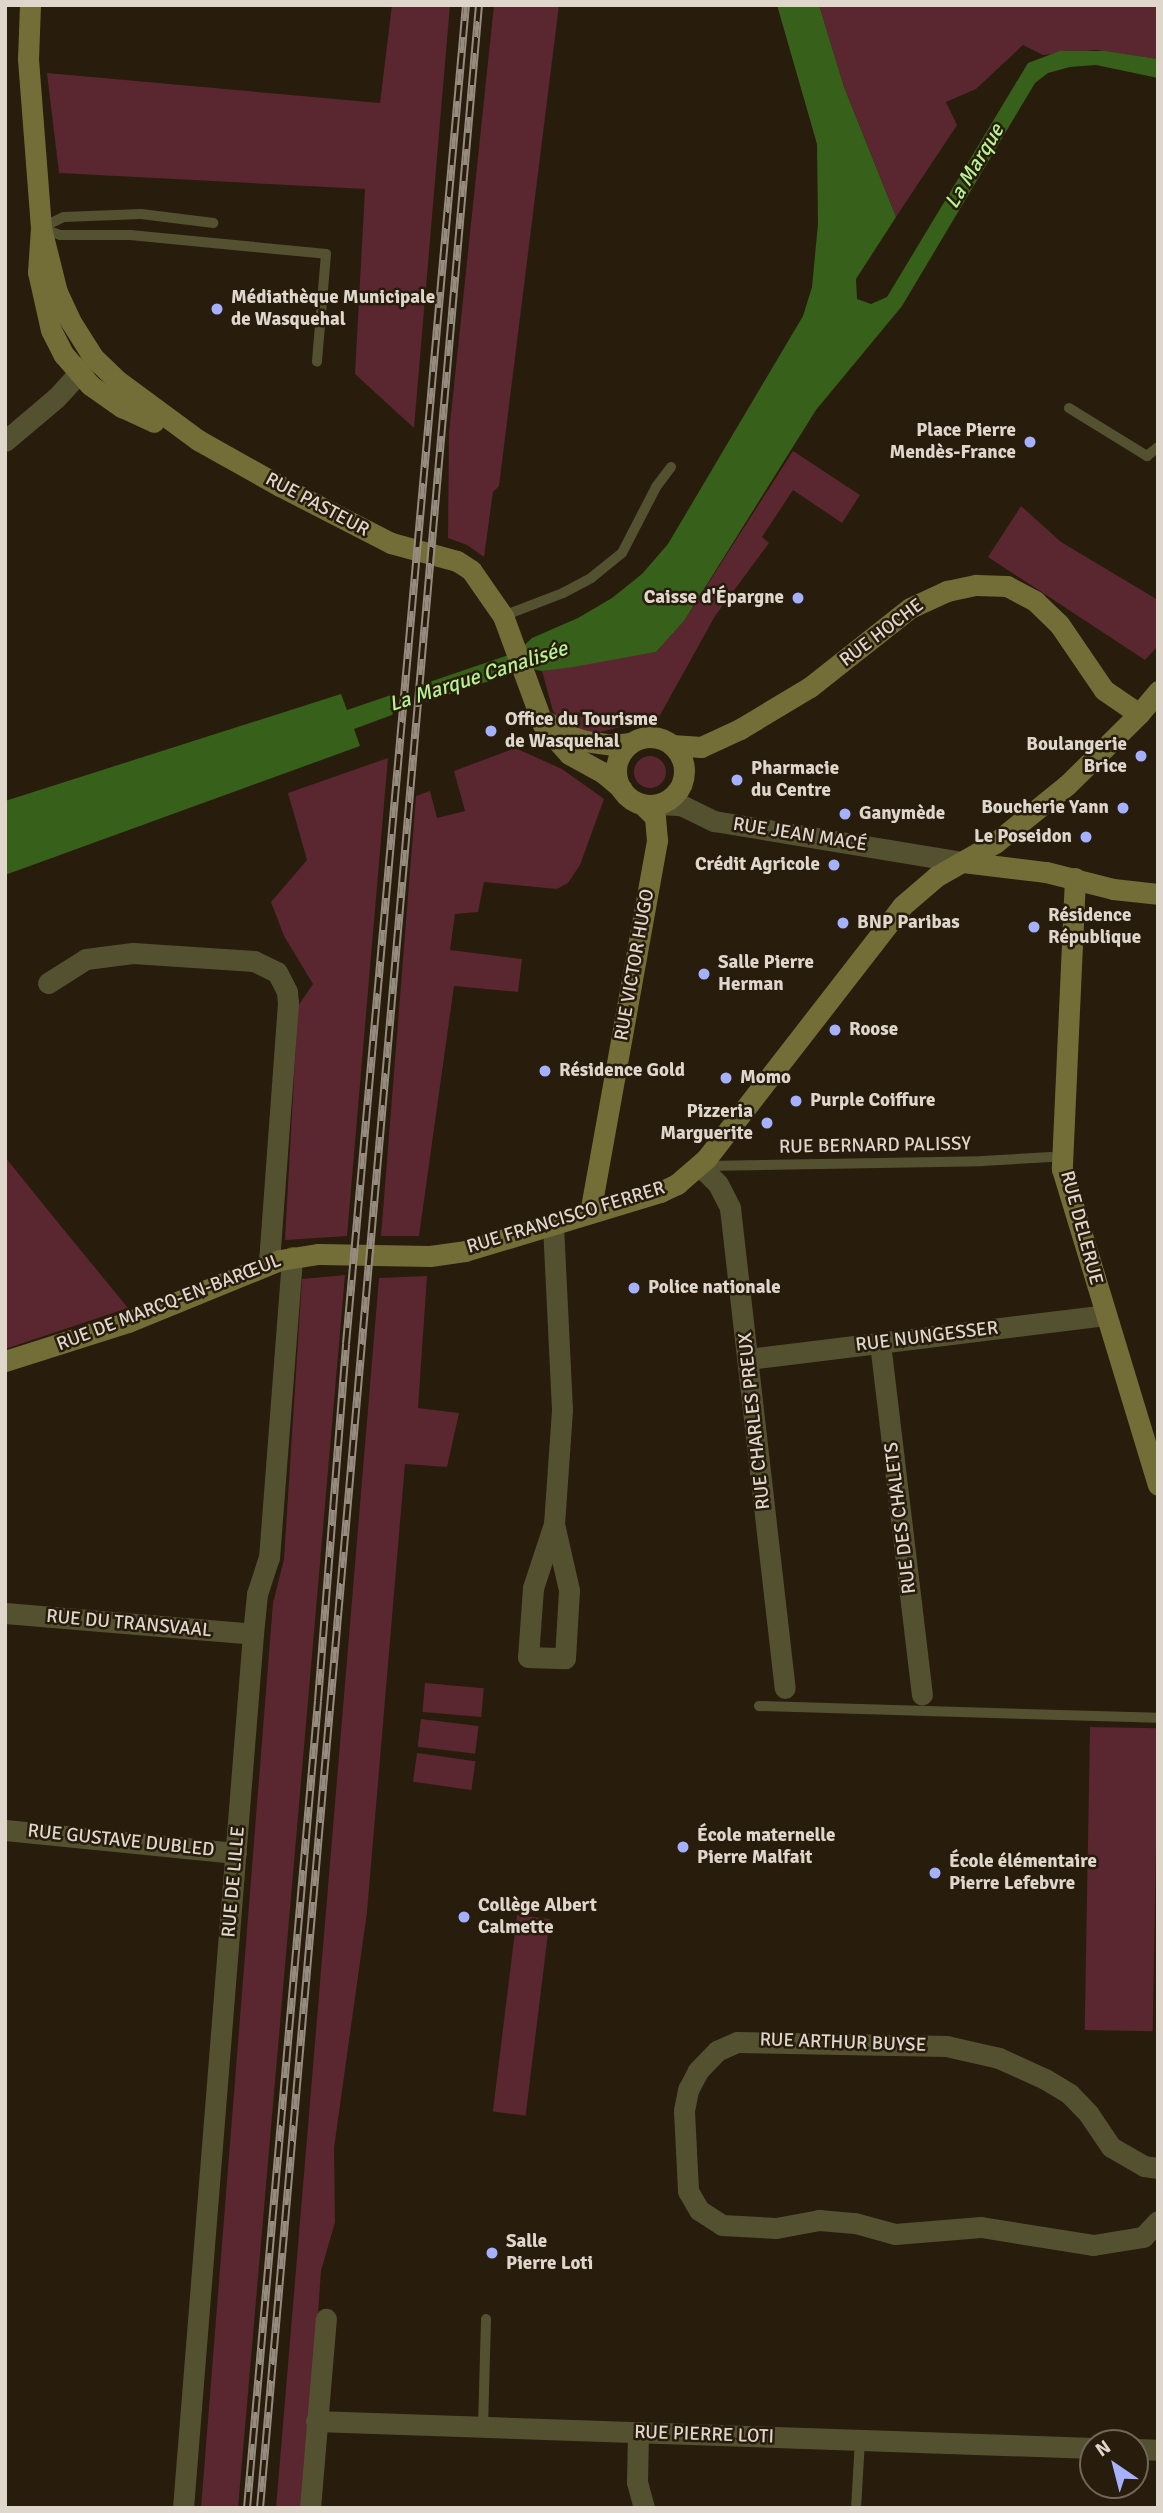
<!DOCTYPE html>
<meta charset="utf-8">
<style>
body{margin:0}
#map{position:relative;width:1163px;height:2513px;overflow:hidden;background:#281c0c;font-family:Signika,sans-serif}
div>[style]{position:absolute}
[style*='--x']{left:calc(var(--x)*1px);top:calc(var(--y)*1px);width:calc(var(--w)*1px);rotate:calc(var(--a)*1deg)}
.green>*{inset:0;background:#5a2630;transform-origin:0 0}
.round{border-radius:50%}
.water>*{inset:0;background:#37601a}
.pier>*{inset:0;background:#281c0c}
.lane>*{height:10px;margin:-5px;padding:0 5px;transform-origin:5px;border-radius:5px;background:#545131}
.street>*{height:21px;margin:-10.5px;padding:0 10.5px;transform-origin:10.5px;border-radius:10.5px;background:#545131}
.secondary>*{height:21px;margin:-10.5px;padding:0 10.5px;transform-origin:10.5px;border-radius:10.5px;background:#736e38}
.secondary>.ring{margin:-10.5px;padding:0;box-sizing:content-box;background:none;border:21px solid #736e38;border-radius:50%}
.rail>*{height:8px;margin-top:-4px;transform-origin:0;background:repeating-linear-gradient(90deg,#281c0c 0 16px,#958b7f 0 32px);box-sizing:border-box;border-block:2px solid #958b7f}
.dots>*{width:19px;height:19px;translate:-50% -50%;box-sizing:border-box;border:4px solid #281c0c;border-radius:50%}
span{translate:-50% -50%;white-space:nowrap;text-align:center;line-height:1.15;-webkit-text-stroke:5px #281c0c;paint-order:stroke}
.poi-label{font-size:19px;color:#dfd6cc;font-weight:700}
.left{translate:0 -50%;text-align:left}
.right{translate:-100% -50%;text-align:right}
.street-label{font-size:19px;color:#dfd6cc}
.water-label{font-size:21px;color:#b6f393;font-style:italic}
.frame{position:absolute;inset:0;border:7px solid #dfd6cc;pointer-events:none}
.north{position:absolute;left:1079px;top:2429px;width:70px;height:70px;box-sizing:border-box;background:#281c0c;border:2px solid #716659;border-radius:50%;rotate:325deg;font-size:19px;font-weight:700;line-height:28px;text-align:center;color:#dfd6cc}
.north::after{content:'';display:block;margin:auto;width:24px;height:32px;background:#a5b1fc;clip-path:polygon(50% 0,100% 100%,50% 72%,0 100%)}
</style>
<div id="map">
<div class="green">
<i style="clip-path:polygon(392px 5px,450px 5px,414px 428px,355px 374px,365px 189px,59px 173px,47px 73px,380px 103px)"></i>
<i style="clip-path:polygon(494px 5px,559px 5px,499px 486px,493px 492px,484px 557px,467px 545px,448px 538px,449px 433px)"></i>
<i style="clip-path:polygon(819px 5px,1158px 5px,1158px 59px,1096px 50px,1043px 55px,1023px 45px,976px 89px,946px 102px,957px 125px,896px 217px,844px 87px)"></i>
<i style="clip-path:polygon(793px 451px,860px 495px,842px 523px,793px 490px,762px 537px,769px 543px,715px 616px,659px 717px,593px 734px,563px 724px,553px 711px,542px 671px,656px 652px,684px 621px)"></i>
<i style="clip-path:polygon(1021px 506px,1061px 542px,1158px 600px,1158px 646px,1145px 660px,988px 557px)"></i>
<i style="clip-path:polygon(515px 748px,562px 769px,604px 799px,580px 865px,568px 883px,557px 889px,484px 882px,478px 912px,455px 914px,450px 950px,522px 959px,518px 992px,454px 986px,419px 1236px,381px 1236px,416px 796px,430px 791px,437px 818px,465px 811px,454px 771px)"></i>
<i class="round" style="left:634px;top:756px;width:32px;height:32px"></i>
<i style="clip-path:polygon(388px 758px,347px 1236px,285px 1240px,298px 1006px,313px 984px,284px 936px,271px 902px,307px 860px,288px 793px)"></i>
<i style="clip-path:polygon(5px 1157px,64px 1230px,128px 1308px,5px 1349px)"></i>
<i style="clip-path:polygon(345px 1275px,238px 2508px,201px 2508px,273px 1603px,284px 1559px,302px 1279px)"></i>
<i style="clip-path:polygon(427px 1276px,418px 1408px,459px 1413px,447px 1467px,405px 1464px,367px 1912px,334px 2148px,335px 2222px,321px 2271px,304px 2508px,276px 2508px,379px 1278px)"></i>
<i style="left:425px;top:1683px;width:59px;height:29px;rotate:5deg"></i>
<i style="left:421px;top:1719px;width:58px;height:28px;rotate:7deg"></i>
<i style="left:1090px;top:1727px;width:68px;height:303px;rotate:1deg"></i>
<i style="left:417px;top:1753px;width:59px;height:29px;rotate:8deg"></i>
<i style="left:517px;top:1915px;width:33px;height:198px;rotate:7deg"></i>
</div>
<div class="water">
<i style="clip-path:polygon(777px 5px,819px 5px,844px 87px,896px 217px,856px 279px,857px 299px,871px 304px,887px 297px,1028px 63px,1060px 51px,1105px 51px,1158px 59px,1158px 78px,1096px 65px,1070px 67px,1048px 73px,1035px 83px,902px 306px,816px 410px,684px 621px,656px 652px,573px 667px,542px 671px,528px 668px,427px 702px,354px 729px,360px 746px,5px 875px,5px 801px,341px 694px,347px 710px,517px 652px,532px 638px,578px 618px,612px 598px,642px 574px,668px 544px,803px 316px,812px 287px,818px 224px,817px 144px)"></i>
</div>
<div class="pier">
<i style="clip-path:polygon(428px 679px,426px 706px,392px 720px,395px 690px)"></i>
</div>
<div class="lane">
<i style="--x:41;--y:228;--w:20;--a:20"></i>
<i style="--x:60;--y:235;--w:70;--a:0"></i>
<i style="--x:130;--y:235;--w:197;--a:5.5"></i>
<i style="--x:326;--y:254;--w:108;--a:94.8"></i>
<i style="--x:41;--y:228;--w:25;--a:-26"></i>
<i style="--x:64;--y:217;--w:77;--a:-2.2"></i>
<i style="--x:141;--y:214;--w:73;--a:7.1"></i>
<i style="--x:1069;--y:408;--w:92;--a:31.6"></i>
<i style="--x:1147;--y:456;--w:14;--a:-39"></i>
<i style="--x:503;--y:616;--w:64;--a:-21"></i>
<i style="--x:563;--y:593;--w:32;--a:-28"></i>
<i style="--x:591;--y:578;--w:40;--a:-39"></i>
<i style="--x:622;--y:553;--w:74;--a:-62.7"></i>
<i style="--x:656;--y:487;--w:25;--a:-53"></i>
<i style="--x:703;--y:1166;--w:279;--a:-1"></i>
<i style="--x:982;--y:1161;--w:69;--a:-3.3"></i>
<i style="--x:759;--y:1706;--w:399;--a:1.7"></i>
<i style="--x:483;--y:2427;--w:108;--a:-88.4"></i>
<i style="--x:856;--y:2508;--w:67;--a:-86.6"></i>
</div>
<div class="street">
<i style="--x:5;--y:441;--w:68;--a:-40.2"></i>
<i style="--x:57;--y:397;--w:49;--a:-47.5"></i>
<i style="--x:659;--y:804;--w:22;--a:3"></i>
<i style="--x:681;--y:805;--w:37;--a:26"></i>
<i style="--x:714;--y:821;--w:252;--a:9.4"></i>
<i style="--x:48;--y:983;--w:45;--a:-32.3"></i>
<i style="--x:86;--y:959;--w:47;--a:-7.3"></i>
<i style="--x:133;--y:953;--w:121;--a:3.8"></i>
<i style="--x:254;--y:961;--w:25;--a:26"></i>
<i style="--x:277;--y:972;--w:22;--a:63"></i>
<i style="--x:287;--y:992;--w:11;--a:85"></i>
<i style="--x:288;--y:1003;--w:261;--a:94.2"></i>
<i style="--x:700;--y:1166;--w:25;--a:45"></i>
<i style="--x:718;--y:1184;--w:27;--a:63"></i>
<i style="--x:730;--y:1208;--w:483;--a:83.5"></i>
<i style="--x:553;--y:1225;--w:185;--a:87.2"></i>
<i style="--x:562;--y:1410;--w:114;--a:94"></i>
<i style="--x:554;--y:1524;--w:67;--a:108.2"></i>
<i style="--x:533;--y:1588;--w:69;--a:94.1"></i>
<i style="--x:528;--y:1657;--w:37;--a:2"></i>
<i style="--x:565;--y:1658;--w:68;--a:-86.6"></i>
<i style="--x:569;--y:1590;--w:68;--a:-102.8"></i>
<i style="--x:880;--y:1343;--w:354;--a:83.2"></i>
<i style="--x:748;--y:1359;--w:360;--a:-7"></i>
<i style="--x:5;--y:1613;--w:249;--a:4.8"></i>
<i style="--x:5;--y:1830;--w:232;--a:5.7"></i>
<i style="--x:1158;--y:2168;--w:14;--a:-172"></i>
<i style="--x:1144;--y:2166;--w:38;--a:-150"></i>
<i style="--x:1111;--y:2147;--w:40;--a:-124"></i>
<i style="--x:1089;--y:2114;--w:28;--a:-134"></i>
<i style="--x:1070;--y:2094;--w:29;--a:-149"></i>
<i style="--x:1045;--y:2079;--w:51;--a:-155.5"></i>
<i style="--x:999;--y:2058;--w:54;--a:-167.2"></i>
<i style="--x:946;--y:2046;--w:209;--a:-178.9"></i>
<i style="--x:737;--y:2042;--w:22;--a:156"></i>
<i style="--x:717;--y:2051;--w:28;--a:134"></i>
<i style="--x:698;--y:2071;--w:21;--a:118"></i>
<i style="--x:688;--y:2090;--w:21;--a:101"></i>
<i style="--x:684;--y:2111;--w:80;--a:87.1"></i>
<i style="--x:688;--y:2191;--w:22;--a:60"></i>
<i style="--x:699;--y:2210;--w:27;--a:33"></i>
<i style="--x:722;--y:2225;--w:54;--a:3.2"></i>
<i style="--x:776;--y:2228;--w:44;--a:-10.5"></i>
<i style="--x:819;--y:2220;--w:36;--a:5"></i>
<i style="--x:855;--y:2223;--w:41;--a:15.4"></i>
<i style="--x:895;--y:2234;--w:86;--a:-4.7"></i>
<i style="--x:981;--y:2227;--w:113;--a:9.1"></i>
<i style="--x:1093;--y:2245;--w:51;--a:-9.1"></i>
<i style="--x:1143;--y:2237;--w:22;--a:-47"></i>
<i style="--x:316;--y:2421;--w:777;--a:1.99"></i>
<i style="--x:638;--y:2432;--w:50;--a:91.1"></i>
<i style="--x:637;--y:2482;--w:27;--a:75"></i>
<i style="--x:1135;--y:2449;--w:23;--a:2"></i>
<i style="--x:183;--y:2508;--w:877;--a:-85.42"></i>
<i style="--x:253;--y:1634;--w:40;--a:-84.3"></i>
<i style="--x:257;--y:1594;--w:38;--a:-72"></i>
<i style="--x:269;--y:1558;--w:302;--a:-85.6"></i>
<i style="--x:310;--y:2508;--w:190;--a:-85.2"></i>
</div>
<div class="secondary">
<i style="--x:30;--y:5;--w:54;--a:92.1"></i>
<i style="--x:28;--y:59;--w:169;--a:85.6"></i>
<i style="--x:41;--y:228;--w:44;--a:93.9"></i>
<i style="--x:38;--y:272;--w:59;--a:77.4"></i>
<i style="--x:51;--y:330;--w:28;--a:63"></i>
<i style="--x:64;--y:355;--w:40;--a:49"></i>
<i style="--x:90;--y:385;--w:39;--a:35"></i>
<i style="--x:122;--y:407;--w:35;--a:25"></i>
<i style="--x:41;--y:228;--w:66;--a:76"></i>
<i style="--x:57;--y:292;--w:33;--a:65"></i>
<i style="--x:71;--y:322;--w:41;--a:57.8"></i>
<i style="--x:93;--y:357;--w:35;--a:44"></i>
<i style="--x:118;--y:381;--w:99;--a:36.4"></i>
<i style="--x:198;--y:440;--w:94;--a:29.3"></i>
<i style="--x:280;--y:486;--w:125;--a:27.2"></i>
<i style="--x:391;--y:543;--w:68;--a:15.3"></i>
<i style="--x:457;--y:561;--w:17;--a:33"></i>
<i style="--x:471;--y:570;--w:56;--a:55.2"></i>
<i style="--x:503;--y:616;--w:116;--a:69.8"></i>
<i style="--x:543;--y:725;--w:39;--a:48"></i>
<i style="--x:569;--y:754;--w:38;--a:29"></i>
<i style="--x:602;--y:772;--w:25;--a:40"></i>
<i style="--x:547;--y:722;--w:27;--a:31"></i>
<i style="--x:570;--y:736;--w:16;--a:18"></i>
<i style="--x:585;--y:741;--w:27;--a:8"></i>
<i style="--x:612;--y:745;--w:19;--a:-6"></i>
<i class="ring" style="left:616px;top:737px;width:47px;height:47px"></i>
<i style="--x:672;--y:745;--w:29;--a:4"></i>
<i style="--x:701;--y:747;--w:43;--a:-24.8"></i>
<i style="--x:740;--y:729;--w:82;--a:-31"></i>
<i style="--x:810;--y:687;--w:127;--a:-38.3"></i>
<i style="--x:910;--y:608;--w:41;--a:-24.7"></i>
<i style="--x:947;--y:591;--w:30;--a:-12"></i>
<i style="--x:976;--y:585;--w:31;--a:2"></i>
<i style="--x:1007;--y:586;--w:32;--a:28"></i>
<i style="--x:1035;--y:601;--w:33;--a:44"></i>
<i style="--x:1059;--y:624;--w:80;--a:55.7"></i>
<i style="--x:1104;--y:690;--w:42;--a:34.4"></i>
<i style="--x:963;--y:862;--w:84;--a:6.9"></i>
<i style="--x:1046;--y:872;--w:69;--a:14.2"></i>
<i style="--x:1113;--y:889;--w:45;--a:6.3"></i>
<i style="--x:1075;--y:878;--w:291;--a:92.6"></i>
<i style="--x:1062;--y:1169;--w:330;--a:73.1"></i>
<i style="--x:590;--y:1213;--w:379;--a:-79.8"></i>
<i style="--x:657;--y:840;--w:23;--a:-95"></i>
<i style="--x:655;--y:817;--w:18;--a:-135"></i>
<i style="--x:5;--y:1361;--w:129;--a:-17.6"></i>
<i style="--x:128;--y:1322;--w:164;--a:-22.2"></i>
<i style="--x:280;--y:1260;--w:39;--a:-9"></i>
<i style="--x:319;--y:1254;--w:111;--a:1"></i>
<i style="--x:430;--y:1256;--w:35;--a:-8"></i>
<i style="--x:465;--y:1251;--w:204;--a:-16.8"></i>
<i style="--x:660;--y:1192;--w:19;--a:-25"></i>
<i style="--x:677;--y:1184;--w:38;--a:-41"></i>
<i style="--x:706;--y:1159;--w:320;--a:-52.2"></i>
<i style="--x:902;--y:906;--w:46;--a:-40.6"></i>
<i style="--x:937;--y:876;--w:67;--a:-29.6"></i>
<i style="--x:995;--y:843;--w:92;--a:-38.9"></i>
<i style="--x:1067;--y:785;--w:101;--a:-44.6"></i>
<i style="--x:1139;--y:714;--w:30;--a:-50"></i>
</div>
<div class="rail">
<i style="--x:247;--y:2508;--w:810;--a:-84.97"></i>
<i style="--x:318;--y:1701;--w:358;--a:-85.5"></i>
<i style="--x:346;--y:1344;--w:1344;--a:-84.88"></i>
<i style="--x:260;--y:2508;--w:2513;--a:-85"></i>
</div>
<div class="dots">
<i style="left:217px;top:309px;background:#a5b1fc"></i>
<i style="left:1030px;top:442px;background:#a5b1fc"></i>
<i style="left:798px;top:598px;background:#a5b1fc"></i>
<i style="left:491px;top:731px;background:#a5b1fc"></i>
<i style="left:1141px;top:756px;background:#a5b1fc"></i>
<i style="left:737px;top:780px;background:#a5b1fc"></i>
<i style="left:1123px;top:808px;background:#a5b1fc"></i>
<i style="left:845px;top:814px;background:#a5b1fc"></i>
<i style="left:1086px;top:837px;background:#a5b1fc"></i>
<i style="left:834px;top:865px;background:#a5b1fc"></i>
<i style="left:843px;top:923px;background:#a5b1fc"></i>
<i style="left:1034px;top:927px;background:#a5b1fc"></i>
<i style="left:704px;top:974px;background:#a5b1fc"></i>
<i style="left:835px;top:1030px;background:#a5b1fc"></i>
<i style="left:545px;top:1071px;background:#a5b1fc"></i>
<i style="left:726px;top:1078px;background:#a5b1fc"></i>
<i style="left:796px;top:1101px;background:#a5b1fc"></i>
<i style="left:767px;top:1123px;background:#a5b1fc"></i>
<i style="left:634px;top:1288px;background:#a5b1fc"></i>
<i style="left:683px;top:1847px;background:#a5b1fc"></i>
<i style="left:935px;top:1873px;background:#a5b1fc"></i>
<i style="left:464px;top:1917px;background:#a5b1fc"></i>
<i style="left:492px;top:2253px;background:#a5b1fc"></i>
</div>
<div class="poi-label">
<span class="left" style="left:231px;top:309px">Médiathèque Municipale<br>de Wasquehal</span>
<span class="right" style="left:1016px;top:442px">Place Pierre<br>Mendès-France</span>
<span class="right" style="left:784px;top:598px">Caisse d'Épargne</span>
<span class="left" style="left:505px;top:731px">Office du Tourisme<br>de Wasquehal</span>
<span class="right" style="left:1127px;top:756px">Boulangerie<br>Brice</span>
<span class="left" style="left:751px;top:780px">Pharmacie<br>du Centre</span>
<span class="right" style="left:1109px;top:808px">Boucherie Yann</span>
<span class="left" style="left:859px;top:814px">Ganymède</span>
<span class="right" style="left:1072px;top:837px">Le Poseidon</span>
<span class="right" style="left:820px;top:865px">Crédit Agricole</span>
<span class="left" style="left:1048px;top:927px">Résidence<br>République</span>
<span class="left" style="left:857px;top:923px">BNP Paribas</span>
<span class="left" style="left:718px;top:974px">Salle Pierre<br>Herman</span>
<span class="left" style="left:849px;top:1030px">Roose</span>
<span class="left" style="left:559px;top:1071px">Résidence Gold</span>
<span class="left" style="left:740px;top:1078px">Momo</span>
<span class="left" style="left:810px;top:1101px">Purple Coiffure</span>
<span class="right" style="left:753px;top:1123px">Pizzeria<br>Marguerite</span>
<span class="left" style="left:648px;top:1288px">Police nationale</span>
<span class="left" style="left:697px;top:1847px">École maternelle<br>Pierre Malfait</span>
<span class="left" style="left:949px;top:1873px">École élémentaire<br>Pierre Lefebvre</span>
<span class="left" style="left:478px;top:1917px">Collège Albert<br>Calmette</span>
<span class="left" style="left:506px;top:2253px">Salle<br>Pierre Loti</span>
</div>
<div class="street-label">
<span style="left:317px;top:505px;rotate:28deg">RUE PASTEUR</span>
<span style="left:882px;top:633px;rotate:-37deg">RUE HOCHE</span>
<span style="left:800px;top:835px;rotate:9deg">RUE JEAN MACÉ</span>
<span style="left:635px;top:965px;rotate:-80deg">RUE VICTOR HUGO</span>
<span style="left:875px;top:1146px;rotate:-1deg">RUE BERNARD PALISSY</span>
<span style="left:566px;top:1218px;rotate:-17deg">RUE FRANCISCO FERRER</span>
<span style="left:1081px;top:1228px;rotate:75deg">RUE DELERUE</span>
<span style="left:169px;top:1303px;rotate:-21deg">RUE DE MARCQ-EN-BARŒUL</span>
<span style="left:927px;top:1337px;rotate:-7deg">RUE NUNGESSER</span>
<span style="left:755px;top:1421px;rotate:-96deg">RUE CHARLES PREUX</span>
<span style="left:901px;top:1518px;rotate:-97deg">RUE DES CHALETS</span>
<span style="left:129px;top:1624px;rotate:5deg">RUE DU TRANSVAAL</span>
<span style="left:121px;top:1841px;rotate:6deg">RUE GUSTAVE DUBLED</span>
<span style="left:234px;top:1882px;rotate:-85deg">RUE DE LILLE</span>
<span style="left:843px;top:2043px;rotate:2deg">RUE ARTHUR BUYSE</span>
<span style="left:704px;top:2435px;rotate:2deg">RUE PIERRE LOTI</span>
</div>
<div class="water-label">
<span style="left:974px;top:166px;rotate:-59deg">La Marque</span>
<span style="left:478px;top:676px;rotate:-18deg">La Marque Canalisée</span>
</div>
<div class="frame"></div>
<div class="north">N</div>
</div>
